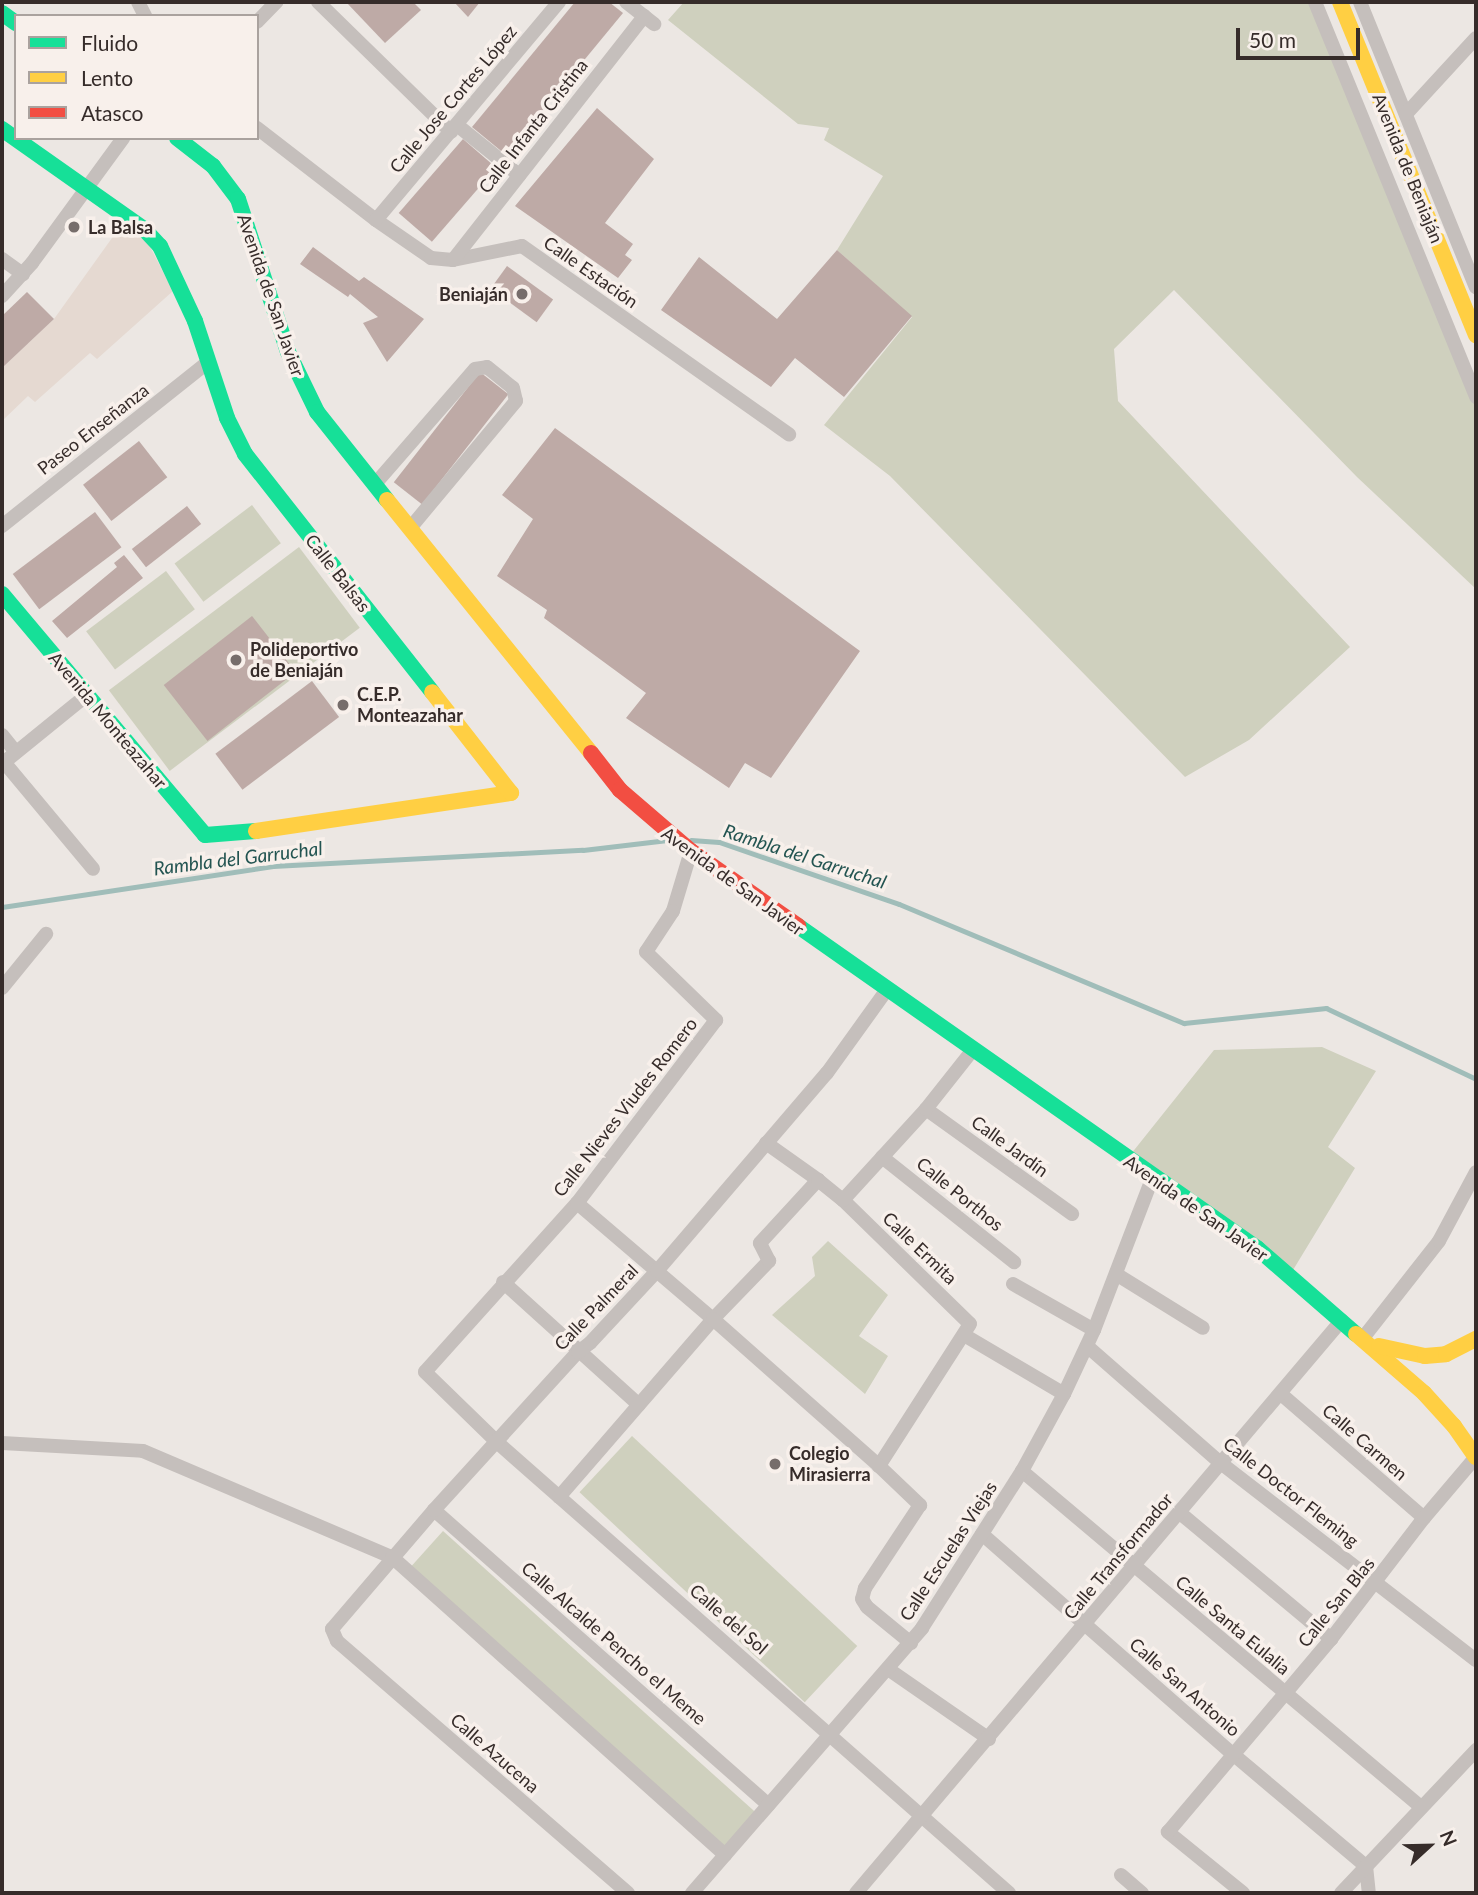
<!DOCTYPE html>
<meta charset="utf-8">
<style>
body{margin:0}
#map{position:relative;width:1478px;height:1895px;overflow:hidden;background:#ece7e3;font-family:Lato,sans-serif}
div>[style]{position:absolute}
[style*='--x']{left:calc(var(--x)*1px);top:calc(var(--y)*1px);width:calc(var(--w)*1px);rotate:calc(var(--a)*1deg)}
.green>*{inset:0;background:#cfd0be;transform-origin:0 0}
.plaza>*{inset:0;background:#e5d9d1}
.stream>*{height:5px;margin:-2.5px;padding:0 2.5px;transform-origin:2.5px;border-radius:2.5px;background:#a0bdb9}
.building>*{inset:0;background:#beaaa6;transform-origin:0 0}
.street>*{height:14px;margin:-7px;padding:0 7px;transform-origin:7px;border-radius:7px;background:#c5bfbc}
.fast>*{height:16px;margin:-8px;padding:0 8px;transform-origin:8px;border-radius:8px;background:#16e098}
.slow>*{height:16px;margin:-8px;padding:0 8px;transform-origin:8px;border-radius:8px;background:#ffcf43}
.jam>*{height:16px;margin:-8px;padding:0 8px;transform-origin:8px;border-radius:8px;background:#f24e42}
.dots>*{width:19px;height:19px;translate:-50% -50%;box-sizing:border-box;border:4px solid #f8f0eb;border-radius:50%}
span{translate:-50% -50%;white-space:nowrap;text-align:center;line-height:1.15;-webkit-text-stroke:7px #f8f0eb;paint-order:stroke}
.street-label{font-size:18px;color:#362c2a}
.poi-label{font-size:18px;color:#362c2a;font-weight:700}
.left{translate:0 -50%;text-align:left}
.right{translate:-100% -50%;text-align:right}
.water-label{font-size:19px;color:#235451;font-style:italic}
.frame{position:absolute;inset:0;border:4px solid #362c2a;pointer-events:none}
.legend{position:absolute;left:14px;top:14px;width:245px;height:126px;box-sizing:border-box;background:#f8f0eb;border:2px solid #aaa29e;margin:0;padding:9px 12px;list-style:none;font-size:21px;color:#362c2a}
.legend li{display:flex;align-items:center;gap:14px;height:35px}
.legend b{width:35px;border:2px solid #aaa29e}
.north{position:absolute;left:1394px;top:1811px;width:70px;height:70px;-webkit-text-stroke:5px #f8f0eb;paint-order:stroke;rotate:68deg;font-size:19px;font-weight:700;line-height:28px;text-align:center;color:#362c2a}
.north::after{content:'';display:block;margin:auto;width:24px;height:32px;background:#362c2a;clip-path:polygon(50% 0,100% 100%,50% 72%,0 100%)}
.scale{position:absolute;left:1236px;top:28px;width:124px;height:32px;box-sizing:border-box;border:4px solid #362c2a;border-top:0;padding-left:9px;font-size:21px;line-height:24px;white-space:nowrap;color:#362c2a;-webkit-text-stroke:5px #f8f0eb;paint-order:stroke}
</style>
<div id="map">
<div class="green">
<i style="clip-path:polygon(684px 2px,1315px 2px,1476px 397px,1476px 589px,1357px 477px,1174px 290px,1114px 349px,1118px 401px,1350px 647px,1249px 740px,1185px 777px,890px 476px,824px 425px,912px 317px,837px 250px,883px 176px,824px 140px,829px 128px,798px 124px,668px 20px)"></i>
<i style="left:252px;top:505px;width:48px;height:97px;rotate:53deg"></i>
<i style="left:299px;top:547px;width:101px;height:238px;rotate:53deg"></i>
<i style="left:166px;top:571px;width:48px;height:100px;rotate:53deg"></i>
<i style="clip-path:polygon(1322px 1047px,1376px 1071px,1328px 1147px,1355px 1168px,1290px 1275px,1127px 1159px,1214px 1050px)"></i>
<i style="clip-path:polygon(828px 1241px,888px 1295px,859px 1336px,888px 1356px,865px 1394px,772px 1315px,815px 1276px,812px 1257px)"></i>
<i style="left:632px;top:1436px;width:308px;height:77px;rotate:43deg"></i>
<i style="left:443px;top:1531px;width:422px;height:48px;rotate:42deg"></i>
</div>
<div class="plaza">
<i style="clip-path:polygon(122px 224px,147px 241px,173px 291px,97px 359px,90px 353px,35px 402px,28px 396px,2px 421px,2px 368px,54px 319px)"></i>
</div>
<div class="stream">
<i style="--x:691;--y:840;--w:28;--a:4"></i>
<i style="--x:719;--y:842;--w:190;--a:19"></i>
<i style="--x:899;--y:904;--w:309;--a:22.7"></i>
<i style="--x:1184;--y:1023;--w:143;--a:-6"></i>
<i style="--x:1326;--y:1008;--w:166;--a:25.3"></i>
<i style="--x:2;--y:907;--w:274;--a:-8.6"></i>
<i style="--x:273;--y:866;--w:310;--a:-3"></i>
<i style="--x:583;--y:850;--w:85;--a:-6.8"></i>
</div>
<div class="building">
<i style="clip-path:polygon(346px 2px,413px 2px,421px 10px,385px 43px)"></i>
<i style="clip-path:polygon(454px 2px,480px 2px,468px 17px)"></i>
<i style="clip-path:polygon(575px 2px,609px 2px,623px 13px,506px 155px,472px 127px)"></i>
<i style="clip-path:polygon(597px 108px,654px 159px,605px 223px,633px 244px,625px 255px,632px 260px,618px 278px,515px 206px)"></i>
<i style="left:463px;top:139px;width:44px;height:98px;rotate:41deg"></i>
<i style="clip-path:polygon(313px 247px,359px 281px,364px 277px,424px 319px,387px 362px,363px 323px,378px 317px,350px 294px,348px 297px,300px 264px)"></i>
<i style="clip-path:polygon(837px 250px,912px 316px,844px 397px,795px 358px,771px 387px,661px 310px,699px 257px,777px 319px)"></i>
<i style="left:507px;top:266px;width:57px;height:28px;rotate:36deg"></i>
<i style="clip-path:polygon(27px 292px,54px 319px,2px 368px,2px 316px)"></i>
<i style="left:480px;top:372px;width:36px;height:140px;rotate:38deg"></i>
<i style="clip-path:polygon(555px 428px,860px 651px,771px 778px,745px 763px,729px 788px,626px 718px,646px 693px,544px 618px,547px 610px,497px 576px,533px 519px,502px 495px)"></i>
<i style="left:139px;top:441px;width:46px;height:71px;rotate:52deg"></i>
<i style="left:187px;top:506px;width:23px;height:70px;rotate:52deg"></i>
<i style="left:95px;top:512px;width:44px;height:103px;rotate:53deg"></i>
<i style="clip-path:polygon(124px 555px,143px 578px,67px 638px,52px 621px,117px 567px,114px 563px)"></i>
<i style="left:252px;top:616px;width:71px;height:112px;rotate:52deg"></i>
<i style="left:312px;top:681px;width:45px;height:121px;rotate:53deg"></i>
</div>
<div class="street">
<i style="--x:138;--y:2;--w:16;--a:63"></i>
<i style="--x:318;--y:2;--w:186;--a:44.3"></i>
<i style="--x:626;--y:2;--w:36;--a:38"></i>
<i style="--x:1315;--y:2;--w:427;--a:67.8"></i>
<i style="--x:1360;--y:2;--w:308;--a:67.9"></i>
<i style="--x:257;--y:22;--w:28;--a:-46"></i>
<i style="--x:1406;--y:114;--w:103;--a:-47.4"></i>
<i style="--x:457;--y:125;--w:80;--a:38.9"></i>
<i style="--x:257;--y:128;--w:150;--a:37.7"></i>
<i style="--x:376;--y:220;--w:67;--a:34.6"></i>
<i style="--x:431;--y:258;--w:22;--a:5"></i>
<i style="--x:453;--y:260;--w:70;--a:-11.5"></i>
<i style="--x:522;--y:246;--w:327;--a:35.2"></i>
<i style="--x:376;--y:220;--w:285;--a:-50"></i>
<i style="--x:2;--y:259;--w:26;--a:36"></i>
<i style="--x:453;--y:260;--w:310;--a:-51.9"></i>
<i style="--x:2;--y:296;--w:45;--a:-47.7"></i>
<i style="--x:32;--y:263;--w:155;--a:-53.9"></i>
<i style="--x:375;--y:484;--w:152;--a:-49"></i>
<i style="--x:475;--y:369;--w:12;--a:-9"></i>
<i style="--x:487;--y:367;--w:33;--a:39"></i>
<i style="--x:513;--y:388;--w:13;--a:77"></i>
<i style="--x:516;--y:401;--w:165;--a:129.8"></i>
<i style="--x:2;--y:526;--w:263;--a:-38.5"></i>
<i style="--x:2;--y:735;--w:22;--a:51"></i>
<i style="--x:4;--y:762;--w:139;--a:50.2"></i>
<i style="--x:2;--y:764;--w:109;--a:-39.1"></i>
<i style="--x:691;--y:851;--w:63;--a:106.7"></i>
<i style="--x:673;--y:911;--w:49;--a:123.4"></i>
<i style="--x:646;--y:952;--w:98;--a:44.2"></i>
<i style="--x:716;--y:1020;--w:230;--a:127.2"></i>
<i style="--x:577;--y:1203;--w:227;--a:132"></i>
<i style="--x:425;--y:1372;--w:102;--a:44.2"></i>
<i style="--x:498;--y:1443;--w:681;--a:41.37"></i>
<i style="--x:2;--y:988;--w:70;--a:-50.8"></i>
<i style="--x:926;--y:1109;--w:180;--a:35.7"></i>
<i style="--x:766;--y:1143;--w:64;--a:35.4"></i>
<i style="--x:882;--y:1157;--w:169;--a:38.5"></i>
<i style="--x:843;--y:1200;--w:177;--a:44.3"></i>
<i style="--x:970;--y:1324;--w:169;--a:122.7"></i>
<i style="--x:879;--y:1466;--w:57;--a:43.6"></i>
<i style="--x:920;--y:1505;--w:100;--a:123.5"></i>
<i style="--x:865;--y:1588;--w:11;--a:105"></i>
<i style="--x:862;--y:1599;--w:9;--a:58"></i>
<i style="--x:867;--y:1607;--w:57;--a:39.3"></i>
<i style="--x:577;--y:1203;--w:179;--a:40.5"></i>
<i style="--x:713;--y:1319;--w:81;--a:-46"></i>
<i style="--x:769;--y:1261;--w:20;--a:-117"></i>
<i style="--x:760;--y:1243;--w:86;--a:-47.4"></i>
<i style="--x:818;--y:1180;--w:32;--a:39"></i>
<i style="--x:843;--y:1200;--w:123;--a:-47.6"></i>
<i style="--x:926;--y:1109;--w:74;--a:-51.6"></i>
<i style="--x:1116;--y:1274;--w:102;--a:31.8"></i>
<i style="--x:503;--y:1282;--w:183;--a:42.1"></i>
<i style="--x:1013;--y:1284;--w:93;--a:29.6"></i>
<i style="--x:964;--y:1335;--w:116;--a:30.5"></i>
<i style="--x:1363;--y:1338;--w:123;--a:-51.9"></i>
<i style="--x:1439;--y:1241;--w:78;--a:-61.8"></i>
<i style="--x:1087;--y:1346;--w:179;--a:41.2"></i>
<i style="--x:1222;--y:1464;--w:321;--a:37.7"></i>
<i style="--x:1281;--y:1394;--w:189;--a:40.9"></i>
<i style="--x:2;--y:1443;--w:141;--a:3.2"></i>
<i style="--x:143;--y:1451;--w:271;--a:23.1"></i>
<i style="--x:392;--y:1557;--w:447;--a:41.8"></i>
<i style="--x:1022;--y:1471;--w:522;--a:40.1"></i>
<i style="--x:559;--y:1497;--w:235;--a:-49.1"></i>
<i style="--x:713;--y:1319;--w:222;--a:41.5"></i>
<i style="--x:434;--y:1510;--w:446;--a:41.4"></i>
<i style="--x:1180;--y:1513;--w:197;--a:39.8"></i>
<i style="--x:982;--y:1534;--w:335;--a:41.3"></i>
<i style="--x:1234;--y:1755;--w:172;--a:40.1"></i>
<i style="--x:1366;--y:1866;--w:27;--a:84"></i>
<i style="--x:888;--y:1669;--w:123;--a:34.7"></i>
<i style="--x:1121;--y:1875;--w:28;--a:41"></i>
<i style="--x:628;--y:1893;--w:385;--a:-139.1"></i>
<i style="--x:337;--y:1641;--w:13;--a:-113"></i>
<i style="--x:332;--y:1629;--w:157;--a:-49.4"></i>
<i style="--x:434;--y:1510;--w:214;--a:-47.7"></i>
<i style="--x:578;--y:1352;--w:15;--a:-37"></i>
<i style="--x:590;--y:1343;--w:98;--a:-47.1"></i>
<i style="--x:657;--y:1271;--w:261;--a:-49.4"></i>
<i style="--x:827;--y:1073;--w:101;--a:-54.3"></i>
<i style="--x:692;--y:1893;--w:351;--a:-49"></i>
<i style="--x:922;--y:1628;--w:186;--a:-57.5"></i>
<i style="--x:1022;--y:1471;--w:88;--a:-61.4"></i>
<i style="--x:1064;--y:1394;--w:71;--a:-64.9"></i>
<i style="--x:1094;--y:1330;--w:165;--a:-69"></i>
<i style="--x:856;--y:1893;--w:751;--a:-49.7"></i>
<i style="--x:1243;--y:1893;--w:97;--a:-140.9"></i>
<i style="--x:1168;--y:1832;--w:253;--a:-49.8"></i>
<i style="--x:1331;--y:1639;--w:153;--a:-52.5"></i>
<i style="--x:1424;--y:1518;--w:80;--a:-49.6"></i>
<i style="--x:1341;--y:1893;--w:197;--a:-46.6"></i>
</div>
<div class="fast">
<i style="--x:2;--y:13;--w:17;--a:36"></i>
<i style="--x:2;--y:129;--w:175;--a:35.2"></i>
<i style="--x:145;--y:230;--w:22;--a:47"></i>
<i style="--x:160;--y:246;--w:83;--a:65"></i>
<i style="--x:195;--y:321;--w:102;--a:71.7"></i>
<i style="--x:227;--y:418;--w:40;--a:63.4"></i>
<i style="--x:245;--y:454;--w:303;--a:51.8"></i>
<i style="--x:177;--y:138;--w:46;--a:37.9"></i>
<i style="--x:213;--y:166;--w:41;--a:52.9"></i>
<i style="--x:238;--y:199;--w:161;--a:71.9"></i>
<i style="--x:288;--y:352;--w:67;--a:64.2"></i>
<i style="--x:317;--y:412;--w:112;--a:51.5"></i>
<i style="--x:2;--y:594;--w:315;--a:49.9"></i>
<i style="--x:205;--y:835;--w:51;--a:-4.5"></i>
<i style="--x:798;--y:926;--w:561;--a:35.05"></i>
<i style="--x:1257;--y:1248;--w:131;--a:41"></i>
</div>
<div class="slow">
<i style="--x:1340;--y:2;--w:360;--a:67.8"></i>
<i style="--x:387;--y:500;--w:325;--a:51.1"></i>
<i style="--x:256;--y:831;--w:258;--a:-8.5"></i>
<i style="--x:511;--y:793;--w:128;--a:-128"></i>
<i style="--x:1356;--y:1334;--w:90;--a:40.9"></i>
<i style="--x:1424;--y:1393;--w:45;--a:47.7"></i>
<i style="--x:1454;--y:1426;--w:38;--a:55"></i>
<i style="--x:1379;--y:1346;--w:47;--a:12.3"></i>
<i style="--x:1425;--y:1356;--w:21;--a:-5"></i>
<i style="--x:1446;--y:1354;--w:34;--a:-27"></i>
</div>
<div class="jam">
<i style="--x:591;--y:753;--w:47;--a:51.9"></i>
<i style="--x:620;--y:790;--w:94;--a:40.7"></i>
<i style="--x:691;--y:851;--w:131;--a:35"></i>
</div>
<div class="dots">
<i style="left:74px;top:227px;background:#766d6b"></i>
<i style="left:522px;top:294px;background:#766d6b"></i>
<i style="left:236px;top:660px;background:#766d6b"></i>
<i style="left:343px;top:705px;background:#766d6b"></i>
<i style="left:775px;top:1464px;background:#766d6b"></i>
</div>
<div class="street-label">
<span style="left:453px;top:99px;rotate:-50deg">Calle Jose Cortes López</span>
<span style="left:533px;top:126px;rotate:-52deg">Calle Infanta Cristina</span>
<span style="left:1408px;top:168px;rotate:68deg">Avenida de Beniaján</span>
<span style="left:591px;top:272px;rotate:35deg">Calle Estación</span>
<span style="left:271px;top:295px;rotate:71deg">Avenida de San Javier</span>
<span style="left:93px;top:429px;rotate:-38deg">Paseo Enseñanza</span>
<span style="left:338px;top:573px;rotate:52deg">Calle Balsas</span>
<span style="left:108px;top:720px;rotate:50deg">Avenida Monteazahar</span>
<span style="left:733px;top:881px;rotate:36deg">Avenida de San Javier</span>
<span style="left:625px;top:1107px;rotate:-52deg">Calle Nieves Viudes Romero</span>
<span style="left:1010px;top:1146px;rotate:36deg">Calle Jardín</span>
<span style="left:960px;top:1194px;rotate:39deg">Calle Porthos</span>
<span style="left:1196px;top:1208px;rotate:35deg">Avenida de San Javier</span>
<span style="left:920px;top:1248px;rotate:44deg">Calle Ermita</span>
<span style="left:596px;top:1307px;rotate:-46deg">Calle Palmeral</span>
<span style="left:1365px;top:1442px;rotate:41deg">Calle Carmen</span>
<span style="left:1291px;top:1492px;rotate:38deg">Calle Doctor Fleming</span>
<span style="left:948px;top:1551px;rotate:-57deg">Calle Escuelas Viejas</span>
<span style="left:1118px;top:1556px;rotate:-50deg">Calle Transformador</span>
<span style="left:1336px;top:1602px;rotate:-51deg">Calle San Blas</span>
<span style="left:729px;top:1619px;rotate:41deg">Calle del Sol</span>
<span style="left:1233px;top:1625px;rotate:40deg">Calle Santa Eulalia</span>
<span style="left:614px;top:1643px;rotate:41deg">Calle Alcalde Pencho el Meme</span>
<span style="left:1185px;top:1687px;rotate:41deg">Calle San Antonio</span>
<span style="left:495px;top:1753px;rotate:41deg">Calle Azucena</span>
</div>
<div class="poi-label">
<span class="left" style="left:88px;top:227px">La Balsa</span>
<span class="right" style="left:508px;top:294px">Beniaján</span>
<span class="left" style="left:250px;top:660px">Polideportivo<br>de Beniaján</span>
<span class="left" style="left:357px;top:705px">C.E.P.<br>Monteazahar</span>
<span class="left" style="left:789px;top:1464px">Colegio<br>Mirasierra</span>
</div>
<div class="water-label">
<span style="left:805px;top:856px;rotate:18deg">Rambla del Garruchal</span>
<span style="left:238px;top:858px;rotate:-7deg">Rambla del Garruchal</span>
</div>
<div class="frame"></div>
<ul class="legend">
<li><b style="height:9px;background:#16e098"></b>Fluido</li>
<li><b style="height:9px;background:#ffcf43"></b>Lento</li>
<li><b style="height:9px;background:#f24e42"></b>Atasco</li>
</ul>
<div class="north">N</div>
<div class="scale">50 m</div>
</div>
